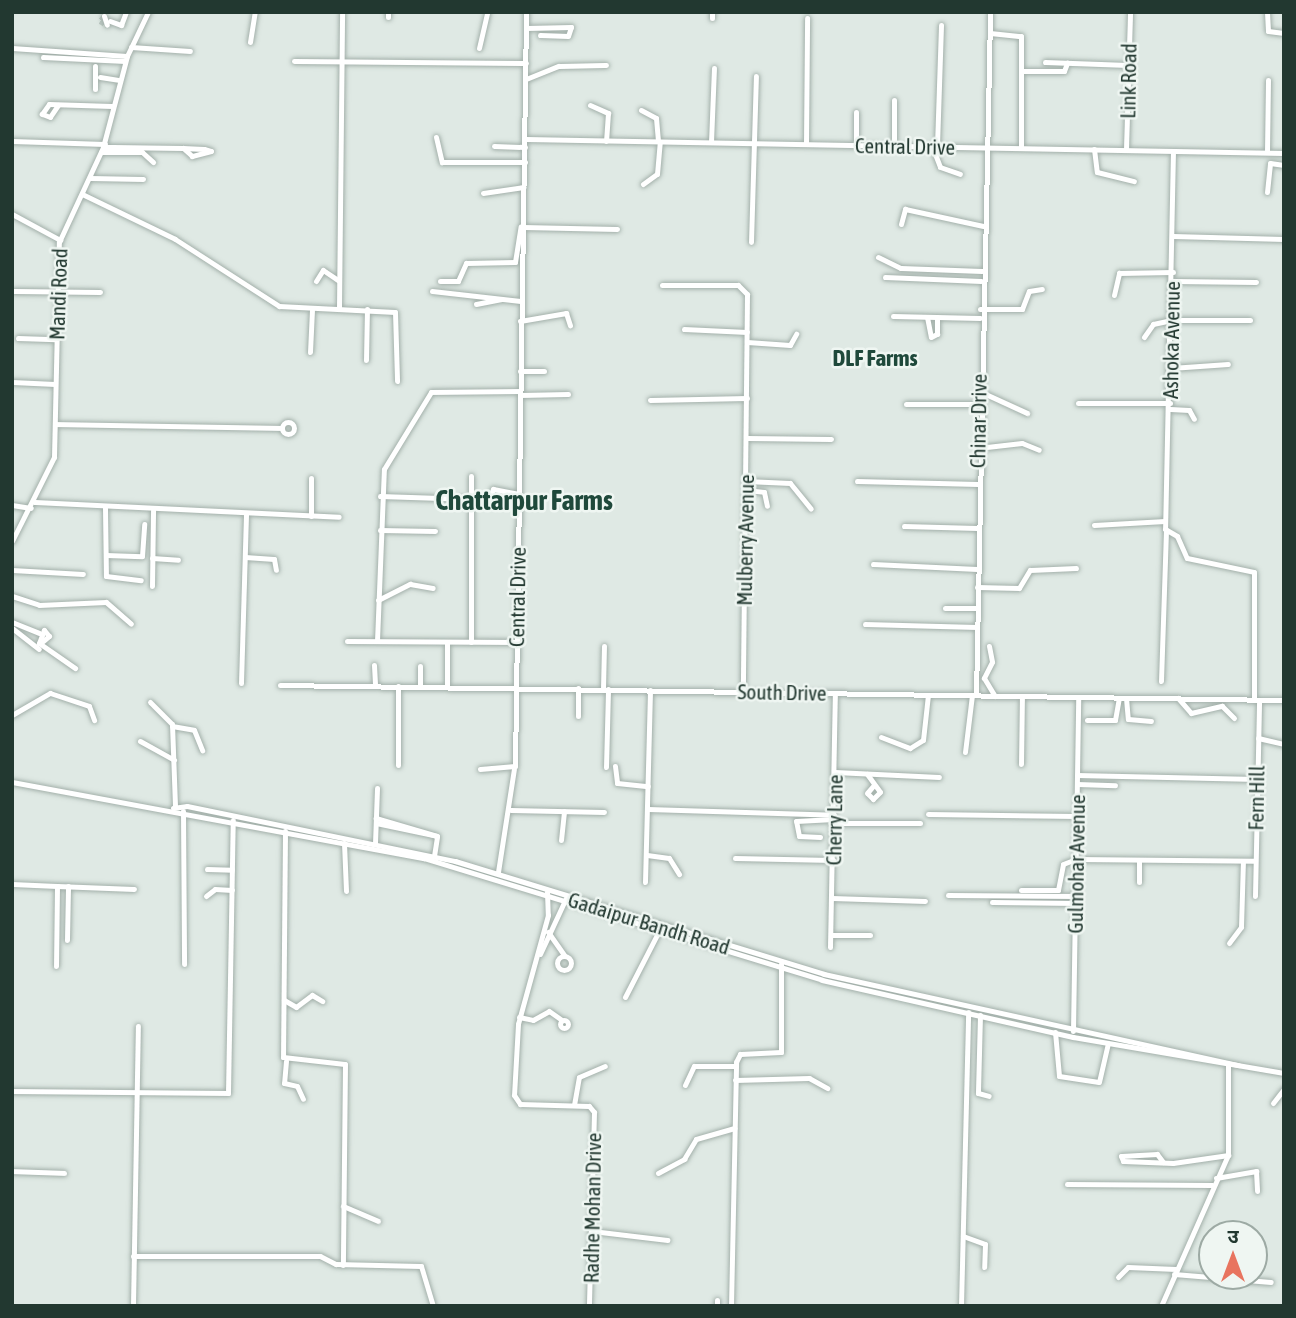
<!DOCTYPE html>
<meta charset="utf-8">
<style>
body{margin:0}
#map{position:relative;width:1296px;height:1318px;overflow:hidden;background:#dfe9e4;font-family:"Asap Condensed","Noto Sans Devanagari",sans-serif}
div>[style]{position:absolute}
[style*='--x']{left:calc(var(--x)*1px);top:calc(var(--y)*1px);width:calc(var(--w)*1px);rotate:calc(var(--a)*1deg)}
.minor-tunnel>*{height:5px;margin-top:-2.5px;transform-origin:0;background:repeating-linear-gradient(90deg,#b9c6c0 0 5px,transparent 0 7.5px)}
.roads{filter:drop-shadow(0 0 2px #a3b0aa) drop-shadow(0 0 2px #a3b0aa)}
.minor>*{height:5px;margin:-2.5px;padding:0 2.5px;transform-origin:2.5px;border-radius:2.5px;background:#fff}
.minor>.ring{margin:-2.5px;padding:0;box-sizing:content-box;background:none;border:5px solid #fff;border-radius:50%}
span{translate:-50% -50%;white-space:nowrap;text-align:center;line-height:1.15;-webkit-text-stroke:5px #eff6f2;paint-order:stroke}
.street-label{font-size:21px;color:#223830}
.neighbourhood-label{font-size:23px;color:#1f493b;font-weight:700}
.district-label{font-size:28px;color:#1f493b;font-weight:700}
.frame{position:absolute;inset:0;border:14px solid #223830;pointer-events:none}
.north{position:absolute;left:1198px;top:1220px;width:70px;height:70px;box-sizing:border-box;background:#eff6f2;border:2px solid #9daaa4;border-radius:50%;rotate:0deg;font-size:19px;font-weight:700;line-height:28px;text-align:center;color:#223830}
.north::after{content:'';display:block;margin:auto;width:24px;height:32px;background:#e8745f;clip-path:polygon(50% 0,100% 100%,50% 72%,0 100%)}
</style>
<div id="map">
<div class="minor-tunnel">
<i style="--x:104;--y:16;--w:6;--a:129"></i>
<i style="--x:100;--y:21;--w:8;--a:30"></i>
</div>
<div class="roads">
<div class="minor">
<i style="--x:1267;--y:12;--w:19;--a:87"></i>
<i style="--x:1268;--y:31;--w:16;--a:7"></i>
<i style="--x:104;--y:16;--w:9;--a:72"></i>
<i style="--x:388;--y:17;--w:5;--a:-90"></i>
<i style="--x:712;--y:18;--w:6;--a:-90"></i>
<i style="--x:110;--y:21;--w:12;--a:20"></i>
<i style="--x:121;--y:25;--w:14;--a:-69"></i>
<i style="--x:526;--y:28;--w:45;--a:-1.3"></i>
<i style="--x:571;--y:27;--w:9;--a:108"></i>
<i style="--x:568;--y:36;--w:28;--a:-178"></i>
<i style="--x:990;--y:33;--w:31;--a:6"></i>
<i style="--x:1021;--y:36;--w:111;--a:90"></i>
<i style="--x:250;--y:42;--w:30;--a:-81"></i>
<i style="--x:131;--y:47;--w:59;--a:3.9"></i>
<i style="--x:12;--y:48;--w:115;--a:4"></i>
<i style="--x:479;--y:48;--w:37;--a:-77"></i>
<i style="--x:43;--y:57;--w:82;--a:2.8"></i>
<i style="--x:294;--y:61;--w:232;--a:0.5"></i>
<i style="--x:1045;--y:62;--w:83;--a:2.1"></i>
<i style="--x:1022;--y:71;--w:42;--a:0"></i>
<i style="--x:1064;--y:71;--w:9;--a:-69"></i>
<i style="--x:100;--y:77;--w:20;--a:9"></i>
<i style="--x:526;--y:79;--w:35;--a:-22"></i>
<i style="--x:559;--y:66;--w:47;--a:-1.2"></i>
<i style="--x:95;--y:89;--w:23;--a:-90"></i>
<i style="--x:58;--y:105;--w:14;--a:124"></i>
<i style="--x:50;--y:117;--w:9;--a:-159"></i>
<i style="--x:42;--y:114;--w:12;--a:-55"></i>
<i style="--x:49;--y:104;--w:63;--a:1.8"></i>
<i style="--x:590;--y:105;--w:20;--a:24"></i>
<i style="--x:608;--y:113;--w:28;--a:94"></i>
<i style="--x:641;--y:110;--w:17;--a:28"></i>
<i style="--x:656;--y:118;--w:23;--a:85"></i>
<i style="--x:436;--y:137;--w:26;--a:77"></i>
<i style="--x:442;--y:162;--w:83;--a:0"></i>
<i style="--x:526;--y:139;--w:758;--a:1.06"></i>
<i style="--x:12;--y:141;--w:93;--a:1.8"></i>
<i style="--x:711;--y:142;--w:74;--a:-87.7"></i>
<i style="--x:806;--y:144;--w:126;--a:-89.5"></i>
<i style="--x:856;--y:145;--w:33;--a:-90"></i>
<i style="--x:494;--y:146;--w:31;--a:2"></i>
<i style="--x:894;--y:146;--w:46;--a:-90"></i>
<i style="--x:932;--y:146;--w:22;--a:69"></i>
<i style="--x:940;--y:167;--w:21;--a:19"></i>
<i style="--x:937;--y:146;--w:121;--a:-88.1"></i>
<i style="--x:103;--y:147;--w:10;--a:0"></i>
<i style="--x:113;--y:147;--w:70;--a:0.8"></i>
<i style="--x:183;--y:148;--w:21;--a:3"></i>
<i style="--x:204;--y:149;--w:7;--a:16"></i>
<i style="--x:211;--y:151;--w:20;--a:165"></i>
<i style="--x:192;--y:156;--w:12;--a:-138"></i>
<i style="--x:1094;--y:149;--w:23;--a:83"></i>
<i style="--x:1097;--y:172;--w:38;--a:14"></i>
<i style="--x:1126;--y:149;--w:137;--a:-88.3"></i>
<i style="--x:1173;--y:151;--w:378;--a:91.2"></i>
<i style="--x:1165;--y:529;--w:14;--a:30"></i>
<i style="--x:1177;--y:536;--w:24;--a:66"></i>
<i style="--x:1187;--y:558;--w:68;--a:11.8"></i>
<i style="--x:1254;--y:572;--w:128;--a:90"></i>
<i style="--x:101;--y:152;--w:41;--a:0"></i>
<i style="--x:142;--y:152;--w:15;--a:42"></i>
<i style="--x:1267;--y:152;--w:72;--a:-89.2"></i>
<i style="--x:90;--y:178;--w:53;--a:1.1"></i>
<i style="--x:643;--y:184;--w:17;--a:-36"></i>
<i style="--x:657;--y:174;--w:32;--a:-85"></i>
<i style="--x:1267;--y:192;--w:29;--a:-84"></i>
<i style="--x:1270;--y:163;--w:14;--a:8"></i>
<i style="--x:483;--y:193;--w:41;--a:-8.3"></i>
<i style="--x:82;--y:194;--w:103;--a:25.8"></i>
<i style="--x:175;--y:239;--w:124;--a:32.8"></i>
<i style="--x:279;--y:306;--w:116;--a:3"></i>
<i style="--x:395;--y:312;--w:69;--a:88.3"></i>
<i style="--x:12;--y:214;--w:55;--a:28.4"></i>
<i style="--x:901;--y:224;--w:16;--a:-75"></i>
<i style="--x:905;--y:209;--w:80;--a:12.3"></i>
<i style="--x:523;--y:227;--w:94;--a:1.2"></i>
<i style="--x:1173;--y:236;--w:111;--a:1.5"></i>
<i style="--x:751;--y:242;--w:166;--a:-88.3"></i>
<i style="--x:878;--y:257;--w:25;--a:26"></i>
<i style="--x:901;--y:268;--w:81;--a:2.1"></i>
<i style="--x:885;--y:277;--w:96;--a:2.4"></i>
<i style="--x:316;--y:281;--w:13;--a:-58"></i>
<i style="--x:323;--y:270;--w:18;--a:34"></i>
<i style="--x:440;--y:281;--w:18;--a:0"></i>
<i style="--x:458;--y:281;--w:20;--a:-66"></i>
<i style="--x:466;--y:263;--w:49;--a:-1.2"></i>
<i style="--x:515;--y:262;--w:36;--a:-81"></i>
<i style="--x:1172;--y:281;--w:84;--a:0.7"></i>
<i style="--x:662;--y:285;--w:76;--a:0"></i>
<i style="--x:738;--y:285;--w:13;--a:45"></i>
<i style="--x:747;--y:294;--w:397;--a:90.6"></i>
<i style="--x:14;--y:291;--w:86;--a:0.7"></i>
<i style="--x:432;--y:291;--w:89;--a:6.5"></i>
<i style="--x:1114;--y:295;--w:23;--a:-77"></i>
<i style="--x:1119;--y:273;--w:54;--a:-1.1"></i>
<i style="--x:476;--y:304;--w:26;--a:-11"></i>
<i style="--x:339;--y:308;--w:296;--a:-89.4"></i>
<i style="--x:980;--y:309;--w:42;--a:0"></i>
<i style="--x:1022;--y:309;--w:19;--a:-69"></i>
<i style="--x:1029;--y:291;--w:13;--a:-9"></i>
<i style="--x:893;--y:316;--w:87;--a:1.3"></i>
<i style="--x:927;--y:317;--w:20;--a:79"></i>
<i style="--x:931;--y:337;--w:7;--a:-27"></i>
<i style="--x:937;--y:334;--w:17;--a:-90"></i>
<i style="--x:520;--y:321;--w:47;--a:-9.9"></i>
<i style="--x:566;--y:313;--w:13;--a:72"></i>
<i style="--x:684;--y:329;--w:63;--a:2.7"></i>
<i style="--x:1144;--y:337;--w:16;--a:-55"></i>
<i style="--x:1153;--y:324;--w:19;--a:-12"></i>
<i style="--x:1172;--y:320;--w:78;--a:0"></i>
<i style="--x:18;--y:338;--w:38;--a:2"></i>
<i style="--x:747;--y:342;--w:43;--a:4"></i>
<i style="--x:790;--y:345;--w:13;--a:-61"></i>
<i style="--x:310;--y:352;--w:42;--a:-87.3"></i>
<i style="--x:366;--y:360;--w:51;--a:-88.9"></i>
<i style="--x:1171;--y:368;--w:57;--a:-4"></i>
<i style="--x:520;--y:371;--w:24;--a:0"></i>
<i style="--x:12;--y:382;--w:43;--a:2.7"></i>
<i style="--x:979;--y:391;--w:53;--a:24.6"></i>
<i style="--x:520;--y:395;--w:48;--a:-1.2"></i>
<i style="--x:650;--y:400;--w:97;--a:-1.2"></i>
<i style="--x:1078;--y:403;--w:92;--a:0"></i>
<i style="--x:906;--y:404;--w:73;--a:0"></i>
<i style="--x:1170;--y:409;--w:19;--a:3"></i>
<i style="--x:1189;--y:410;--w:10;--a:61"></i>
<i class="ring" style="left:282px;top:422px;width:7px;height:7px"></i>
<i style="--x:55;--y:424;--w:227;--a:1"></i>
<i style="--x:747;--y:438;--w:84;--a:0.7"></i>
<i style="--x:978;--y:448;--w:44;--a:-6.5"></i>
<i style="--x:1022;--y:443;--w:18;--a:22"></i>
<i style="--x:471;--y:476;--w:166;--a:90"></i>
<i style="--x:311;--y:478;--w:38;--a:90"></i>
<i style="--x:746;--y:481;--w:44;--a:2.6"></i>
<i style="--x:790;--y:483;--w:33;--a:51"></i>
<i style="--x:857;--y:481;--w:121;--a:1.4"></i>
<i style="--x:746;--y:490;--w:18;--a:6"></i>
<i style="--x:764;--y:492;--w:14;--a:78"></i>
<i style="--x:380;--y:496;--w:91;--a:1.9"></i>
<i style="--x:489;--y:499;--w:11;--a:-68"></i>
<i style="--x:493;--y:489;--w:25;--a:11"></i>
<i style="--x:35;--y:502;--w:304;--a:2.8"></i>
<i style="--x:12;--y:505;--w:19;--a:9"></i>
<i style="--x:105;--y:508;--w:68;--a:89.2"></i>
<i style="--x:106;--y:576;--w:35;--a:7"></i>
<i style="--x:1094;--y:525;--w:71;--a:-3.2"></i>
<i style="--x:904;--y:526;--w:73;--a:1.6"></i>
<i style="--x:380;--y:530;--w:55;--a:1"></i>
<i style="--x:12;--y:541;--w:94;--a:-63.4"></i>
<i style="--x:54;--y:457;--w:215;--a:-88.7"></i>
<i style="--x:59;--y:242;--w:105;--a:-65.1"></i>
<i style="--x:103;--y:147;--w:94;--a:-75.2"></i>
<i style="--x:127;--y:56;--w:49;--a:-64.5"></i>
<i style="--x:106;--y:555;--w:36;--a:2"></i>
<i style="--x:142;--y:556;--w:32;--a:-86"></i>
<i style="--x:245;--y:557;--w:29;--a:4"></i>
<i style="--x:274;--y:559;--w:11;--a:80"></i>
<i style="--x:152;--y:558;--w:26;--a:4"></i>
<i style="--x:873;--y:564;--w:104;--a:2.8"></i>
<i style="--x:12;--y:570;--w:71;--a:3.2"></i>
<i style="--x:152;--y:586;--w:76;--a:-89.2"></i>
<i style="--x:977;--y:587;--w:42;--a:1.4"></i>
<i style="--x:1019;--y:588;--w:21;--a:-59"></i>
<i style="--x:1030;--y:570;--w:46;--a:-2.5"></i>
<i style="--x:12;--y:596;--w:28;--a:18"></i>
<i style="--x:39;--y:605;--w:67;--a:-2.6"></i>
<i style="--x:106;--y:602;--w:33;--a:41"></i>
<i style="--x:378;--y:600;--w:36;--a:-27"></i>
<i style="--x:410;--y:584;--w:23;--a:10"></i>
<i style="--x:945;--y:608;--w:32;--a:0"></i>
<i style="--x:12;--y:622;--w:29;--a:22"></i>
<i style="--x:865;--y:624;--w:112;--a:1.5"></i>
<i style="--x:12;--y:628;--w:34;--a:38"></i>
<i style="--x:43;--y:641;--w:8;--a:-40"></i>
<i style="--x:49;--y:636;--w:8;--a:-130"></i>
<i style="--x:44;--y:630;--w:14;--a:111"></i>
<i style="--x:39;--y:643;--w:44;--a:34.8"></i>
<i style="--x:347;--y:641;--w:170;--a:0.3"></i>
<i style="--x:377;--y:641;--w:172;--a:-87.7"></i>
<i style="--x:384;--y:469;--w:90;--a:-58.6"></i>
<i style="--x:431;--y:392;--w:89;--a:-0.6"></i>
<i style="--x:447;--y:642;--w:45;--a:90"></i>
<i style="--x:989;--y:646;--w:16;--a:79"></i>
<i style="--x:992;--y:662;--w:18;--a:117"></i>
<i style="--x:984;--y:678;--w:21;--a:59"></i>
<i style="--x:374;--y:665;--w:21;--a:87"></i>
<i style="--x:1161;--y:681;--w:151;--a:-88.1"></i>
<i style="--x:241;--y:683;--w:170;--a:-88.3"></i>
<i style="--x:280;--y:685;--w:1004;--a:0.86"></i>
<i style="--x:420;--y:686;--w:20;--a:-90"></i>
<i style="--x:603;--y:689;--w:43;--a:-88.7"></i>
<i style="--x:976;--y:695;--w:682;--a:-88.82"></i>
<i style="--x:1126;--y:698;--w:21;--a:85"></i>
<i style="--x:1128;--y:719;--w:23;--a:5"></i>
<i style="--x:1178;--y:698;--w:20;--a:49"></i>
<i style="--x:1191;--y:713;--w:32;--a:-13"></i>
<i style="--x:1222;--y:706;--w:17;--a:45"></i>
<i style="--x:150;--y:702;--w:31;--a:45"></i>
<i style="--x:172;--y:724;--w:83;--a:87.9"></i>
<i style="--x:12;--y:715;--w:44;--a:-30.1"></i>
<i style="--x:50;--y:693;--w:41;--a:18.4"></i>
<i style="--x:89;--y:706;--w:15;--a:70"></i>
<i style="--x:578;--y:716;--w:28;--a:-90"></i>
<i style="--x:1087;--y:720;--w:28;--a:0"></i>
<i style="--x:1115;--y:720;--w:22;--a:-80"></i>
<i style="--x:172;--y:726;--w:22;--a:10"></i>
<i style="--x:194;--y:730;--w:22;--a:68"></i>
<i style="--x:881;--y:737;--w:31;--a:21"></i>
<i style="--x:910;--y:748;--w:15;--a:-32"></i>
<i style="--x:923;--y:740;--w:45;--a:-83.7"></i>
<i style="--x:1258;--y:738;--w:27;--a:13"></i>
<i style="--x:140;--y:741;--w:39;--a:29"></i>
<i style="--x:965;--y:752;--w:57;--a:-83"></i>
<i style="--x:1021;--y:764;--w:68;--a:-89.2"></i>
<i style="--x:398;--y:765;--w:79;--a:-90"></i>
<i style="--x:615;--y:766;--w:17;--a:83"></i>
<i style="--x:617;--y:783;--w:31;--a:6"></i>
<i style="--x:606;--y:767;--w:78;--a:-88.5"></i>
<i style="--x:480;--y:769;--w:35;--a:-5"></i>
<i style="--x:515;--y:766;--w:754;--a:-89.16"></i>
<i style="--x:835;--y:772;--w:104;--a:2.8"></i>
<i style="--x:867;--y:774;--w:22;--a:54"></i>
<i style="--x:880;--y:792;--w:10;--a:135"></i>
<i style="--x:873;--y:799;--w:8;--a:-135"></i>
<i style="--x:867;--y:793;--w:9;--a:-49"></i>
<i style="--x:1077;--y:775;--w:180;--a:1.3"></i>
<i style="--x:12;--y:782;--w:419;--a:10.5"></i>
<i style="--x:424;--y:858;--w:416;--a:17"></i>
<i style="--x:822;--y:980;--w:257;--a:12.8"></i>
<i style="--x:1073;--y:1037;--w:214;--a:9.7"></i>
<i style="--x:1077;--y:784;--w:38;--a:2"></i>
<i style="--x:173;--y:808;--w:14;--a:-8"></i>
<i style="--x:187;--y:806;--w:274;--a:11.6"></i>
<i style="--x:455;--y:861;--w:386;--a:17"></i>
<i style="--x:824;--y:974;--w:424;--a:12.4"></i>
<i style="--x:648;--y:809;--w:186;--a:1.8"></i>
<i style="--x:511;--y:810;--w:93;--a:1.2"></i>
<i style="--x:183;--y:811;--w:153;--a:89.6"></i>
<i style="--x:928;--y:814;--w:149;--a:0.8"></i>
<i style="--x:376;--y:823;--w:62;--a:12"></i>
<i style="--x:437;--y:836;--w:64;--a:-163.6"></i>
<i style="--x:834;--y:823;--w:86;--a:0"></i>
<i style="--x:285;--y:831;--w:226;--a:90.5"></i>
<i style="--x:283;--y:1057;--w:62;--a:6.4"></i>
<i style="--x:345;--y:1064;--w:201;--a:90.6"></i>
<i style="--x:820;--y:837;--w:21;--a:-177"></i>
<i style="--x:799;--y:836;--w:15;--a:-101"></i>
<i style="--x:796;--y:821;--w:38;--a:-3"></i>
<i style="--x:561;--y:840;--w:29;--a:-84"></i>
<i style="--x:344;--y:843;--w:48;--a:87.6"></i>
<i style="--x:375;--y:843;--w:55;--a:-87.9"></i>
<i style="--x:647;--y:855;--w:22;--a:8"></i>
<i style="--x:669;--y:858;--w:19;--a:58"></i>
<i style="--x:434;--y:856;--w:19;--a:-81"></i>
<i style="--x:735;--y:858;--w:98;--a:1.2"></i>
<i style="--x:207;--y:869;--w:25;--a:2"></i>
<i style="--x:498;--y:872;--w:104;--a:-81.2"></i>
<i style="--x:645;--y:882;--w:192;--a:-88.5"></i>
<i style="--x:1139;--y:882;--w:22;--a:-90"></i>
<i style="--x:12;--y:884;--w:45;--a:2.5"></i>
<i style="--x:57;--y:886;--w:80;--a:90.7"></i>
<i style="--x:57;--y:886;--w:77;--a:2.2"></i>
<i style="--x:1021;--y:890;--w:37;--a:0"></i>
<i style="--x:1058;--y:890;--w:26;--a:-79"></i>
<i style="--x:1063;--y:864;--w:14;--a:-21"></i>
<i style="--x:1076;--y:859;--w:179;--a:0.6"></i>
<i style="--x:547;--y:892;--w:23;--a:88"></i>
<i style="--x:548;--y:915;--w:113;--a:105.4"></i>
<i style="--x:518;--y:1024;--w:71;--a:93.2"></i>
<i style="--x:514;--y:1095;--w:11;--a:56"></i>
<i style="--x:520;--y:1104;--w:69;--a:1.7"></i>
<i style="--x:589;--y:1106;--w:8;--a:50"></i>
<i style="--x:594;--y:1112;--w:194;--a:91.5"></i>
<i style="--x:948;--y:895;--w:129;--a:0.4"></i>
<i style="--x:206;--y:896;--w:11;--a:-38"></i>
<i style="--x:215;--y:889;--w:17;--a:3"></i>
<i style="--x:1255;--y:896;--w:196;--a:-88.8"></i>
<i style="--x:832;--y:898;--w:93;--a:1.8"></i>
<i style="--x:992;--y:902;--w:85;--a:0.7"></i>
<i style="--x:548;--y:932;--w:29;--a:55"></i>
<i style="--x:831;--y:935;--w:39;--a:0"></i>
<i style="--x:67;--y:940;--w:54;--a:-88.9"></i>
<i style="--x:1229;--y:943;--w:20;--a:-53"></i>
<i style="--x:1241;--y:927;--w:66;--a:-88.3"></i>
<i style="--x:830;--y:947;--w:254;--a:-88.9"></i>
<i style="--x:540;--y:954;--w:62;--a:-65.1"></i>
<i class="ring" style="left:557px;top:956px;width:9px;height:9px"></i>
<i style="--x:625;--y:997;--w:76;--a:-62.8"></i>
<i style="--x:284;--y:1000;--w:14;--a:30"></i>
<i style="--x:296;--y:1007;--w:20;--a:-37"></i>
<i style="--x:312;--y:995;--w:12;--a:31"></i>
<i style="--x:980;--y:1015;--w:78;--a:91.5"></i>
<i style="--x:978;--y:1093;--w:11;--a:15"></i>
<i style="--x:519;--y:1017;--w:14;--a:12"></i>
<i style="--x:533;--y:1020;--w:18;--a:-29"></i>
<i style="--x:549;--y:1011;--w:16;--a:35"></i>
<i class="ring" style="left:560px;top:1020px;width:3px;height:3px"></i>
<i style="--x:1073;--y:1031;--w:334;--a:-89.1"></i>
<i style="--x:1055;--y:1032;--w:44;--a:84.8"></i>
<i style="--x:1059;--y:1076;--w:40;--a:8.5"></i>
<i style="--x:1099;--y:1082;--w:39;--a:-77"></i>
<i style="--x:286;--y:1061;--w:22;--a:95"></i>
<i style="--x:284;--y:1083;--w:13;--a:13"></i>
<i style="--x:297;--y:1086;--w:14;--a:65"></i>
<i style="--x:735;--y:1080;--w:74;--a:-1.5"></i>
<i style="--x:809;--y:1078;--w:21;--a:29"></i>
<i style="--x:685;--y:1085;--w:21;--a:-65"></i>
<i style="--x:694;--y:1066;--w:41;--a:0"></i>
<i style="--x:12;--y:1091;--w:216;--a:0.5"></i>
<i style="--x:228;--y:1093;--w:273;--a:-89"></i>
<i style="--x:1273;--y:1103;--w:18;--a:-52"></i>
<i style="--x:574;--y:1105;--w:28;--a:-80"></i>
<i style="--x:579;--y:1077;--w:28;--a:-23"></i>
<i style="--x:1163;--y:1162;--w:10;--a:-127"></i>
<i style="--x:1157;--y:1154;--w:36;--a:177"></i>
<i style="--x:1121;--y:1156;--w:5;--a:68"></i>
<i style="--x:1123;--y:1161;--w:50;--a:2.3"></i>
<i style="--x:1173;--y:1163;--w:56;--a:-8.3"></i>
<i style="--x:12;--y:1171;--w:52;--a:2.2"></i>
<i style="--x:658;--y:1173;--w:30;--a:-28"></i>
<i style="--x:684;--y:1159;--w:23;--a:-59"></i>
<i style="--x:696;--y:1139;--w:40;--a:-16"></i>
<i style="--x:1216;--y:1178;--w:41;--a:-9.9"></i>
<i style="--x:1256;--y:1171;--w:20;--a:87"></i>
<i style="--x:1067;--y:1184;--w:145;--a:0.4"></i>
<i style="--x:343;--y:1206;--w:38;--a:23"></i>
<i style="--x:592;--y:1231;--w:76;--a:6.8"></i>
<i style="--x:963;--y:1236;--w:23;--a:20"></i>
<i style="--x:985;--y:1244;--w:23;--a:92"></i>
<i style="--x:133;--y:1256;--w:187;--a:0"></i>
<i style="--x:320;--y:1256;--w:18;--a:27"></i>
<i style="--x:336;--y:1264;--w:85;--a:1.3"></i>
<i style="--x:421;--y:1266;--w:42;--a:73.3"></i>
<i style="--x:1174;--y:1274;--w:97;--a:4.7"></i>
<i style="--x:1118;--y:1277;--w:14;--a:-45"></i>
<i style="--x:1128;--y:1267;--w:48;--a:2.4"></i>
<i style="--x:133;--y:1306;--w:280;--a:-89"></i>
<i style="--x:717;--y:1306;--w:6;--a:-90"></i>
<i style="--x:731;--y:1306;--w:244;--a:-88.8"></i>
<i style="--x:736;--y:1062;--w:9;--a:-63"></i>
<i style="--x:740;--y:1054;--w:41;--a:-2.8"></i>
<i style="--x:781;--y:1052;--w:88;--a:-90"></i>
<i style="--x:961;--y:1306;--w:294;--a:-88.6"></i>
<i style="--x:1161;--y:1306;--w:165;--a:-66.1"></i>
<i style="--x:1228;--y:1155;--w:90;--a:-90"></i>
</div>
</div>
<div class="street-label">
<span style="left:1128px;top:81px;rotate:-89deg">Link Road</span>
<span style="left:905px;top:146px;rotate:1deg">Central Drive</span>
<span style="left:58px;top:294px;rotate:-88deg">Mandi Road</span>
<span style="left:1171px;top:340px;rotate:-89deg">Ashoka Avenue</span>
<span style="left:978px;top:421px;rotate:-89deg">Chinar Drive</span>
<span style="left:745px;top:540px;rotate:-89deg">Mulberry Avenue</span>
<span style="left:517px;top:597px;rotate:-89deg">Central Drive</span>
<span style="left:782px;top:692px;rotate:1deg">South Drive</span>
<span style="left:1256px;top:798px;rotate:-89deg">Fern Hill</span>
<span style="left:834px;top:820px;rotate:-89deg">Cherry Lane</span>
<span style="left:1076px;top:864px;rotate:-89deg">Gulmohar Avenue</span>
<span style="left:649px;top:923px;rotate:17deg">Gadaipur Bandh Road</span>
<span style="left:592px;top:1208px;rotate:-89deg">Radhe Mohan Drive</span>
</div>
<div class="neighbourhood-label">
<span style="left:875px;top:358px">DLF Farms</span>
</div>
<div class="district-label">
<span style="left:524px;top:500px">Chattarpur Farms</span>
</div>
<div class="frame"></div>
<div class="north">उ</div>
</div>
